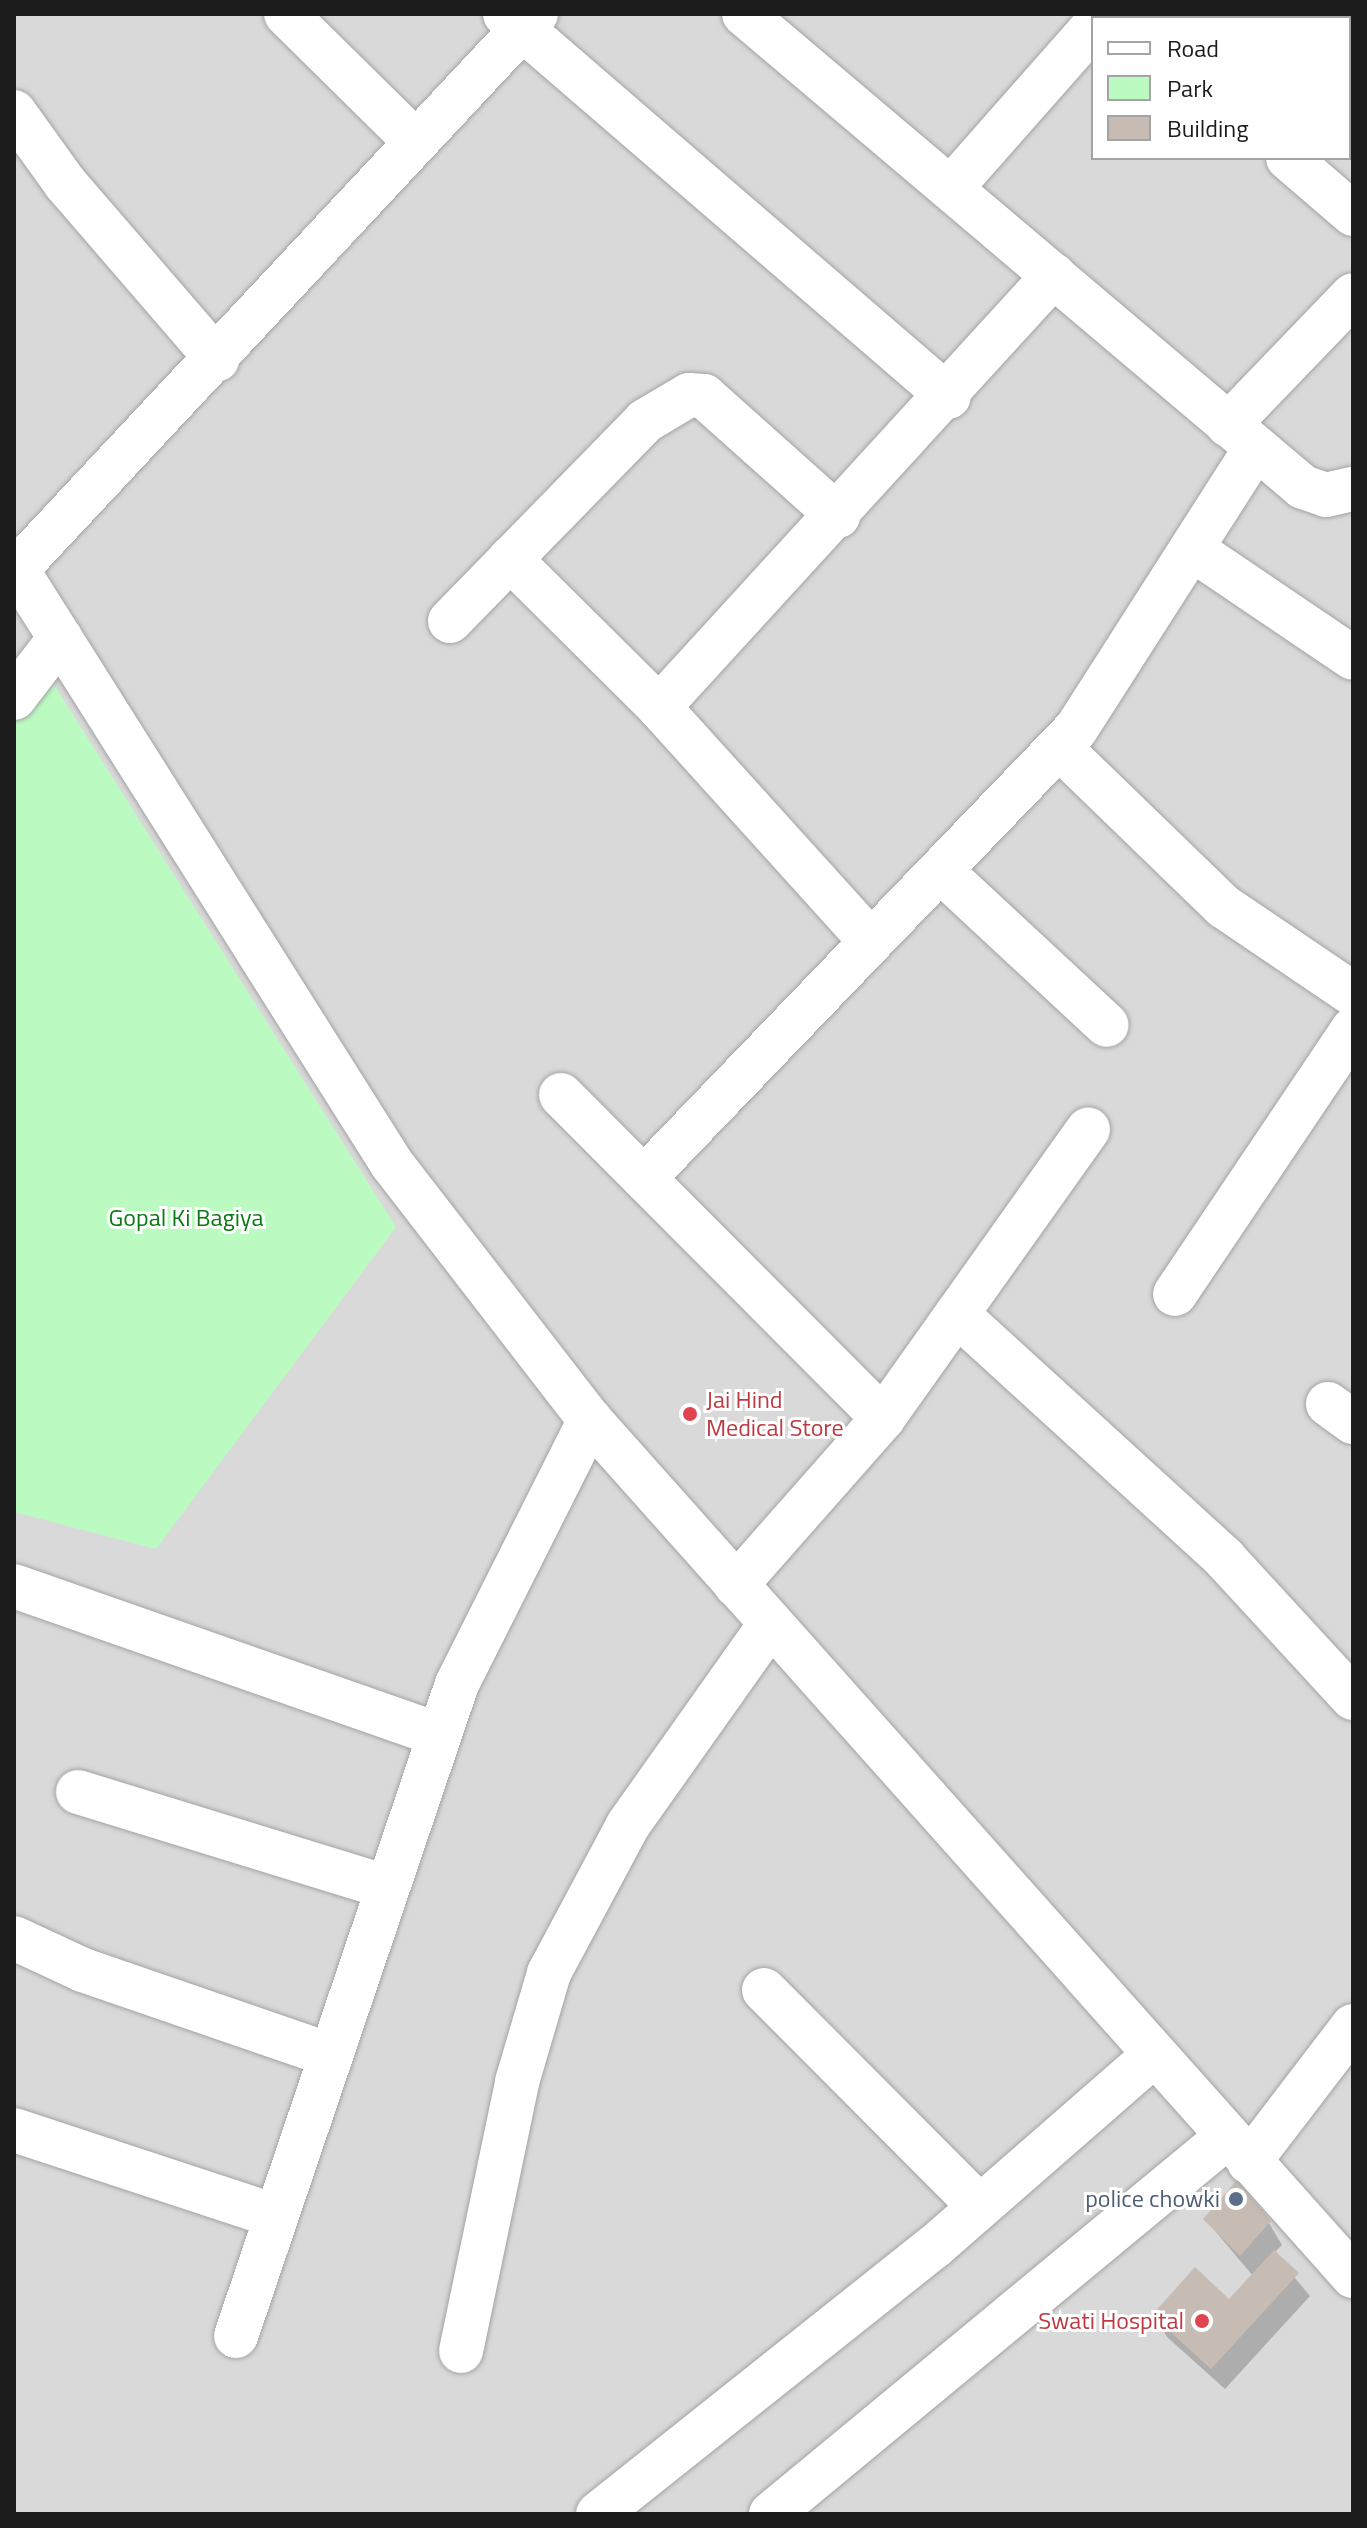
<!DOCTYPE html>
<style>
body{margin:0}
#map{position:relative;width:1367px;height:2528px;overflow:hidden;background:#eeeae1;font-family:"Titillium Web",sans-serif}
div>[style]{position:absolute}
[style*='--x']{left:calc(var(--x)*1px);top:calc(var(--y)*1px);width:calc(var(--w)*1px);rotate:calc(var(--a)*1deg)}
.residential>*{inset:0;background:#dad9d9}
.park>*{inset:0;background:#bbfbc1}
.shadow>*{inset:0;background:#0003}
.building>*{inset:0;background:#c6bcb4}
.roads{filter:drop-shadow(0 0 2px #a3a3a3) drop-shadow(0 0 2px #a3a3a3)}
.minor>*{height:44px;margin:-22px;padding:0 22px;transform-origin:22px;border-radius:22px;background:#fff}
.dots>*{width:22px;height:22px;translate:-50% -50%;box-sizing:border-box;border:4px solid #fff;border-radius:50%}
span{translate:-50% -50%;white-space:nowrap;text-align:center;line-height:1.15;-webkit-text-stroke:6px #fff;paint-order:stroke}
.park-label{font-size:24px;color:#087c13}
.health-label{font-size:24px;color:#be3a42}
.left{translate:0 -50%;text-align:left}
.right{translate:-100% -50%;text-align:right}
.service-label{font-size:24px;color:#4e5e75}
.frame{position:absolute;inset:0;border:16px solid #1c1c1c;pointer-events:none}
.legend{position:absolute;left:1091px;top:16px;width:260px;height:144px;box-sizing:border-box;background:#fff;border:2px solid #a4a4a4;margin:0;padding:10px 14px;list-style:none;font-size:24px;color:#1c1c1c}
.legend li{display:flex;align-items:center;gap:16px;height:40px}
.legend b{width:40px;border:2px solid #a4a4a4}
</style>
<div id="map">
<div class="residential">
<i style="clip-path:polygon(evenodd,14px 14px,1353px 14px,1353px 2514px,14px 2514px,14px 14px,1093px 18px,1349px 18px,1349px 158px,1093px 158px,1093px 18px)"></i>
</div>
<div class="park">
<i style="clip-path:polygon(46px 672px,396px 1227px,156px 1549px,14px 1512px,14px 721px)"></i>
</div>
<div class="shadow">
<i style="clip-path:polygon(1205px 2219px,1269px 2223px,1282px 2245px,1274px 2253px,1310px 2296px,1225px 2389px,1167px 2337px,1155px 2315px,1229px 2302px,1253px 2276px)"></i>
</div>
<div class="building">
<i style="clip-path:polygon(1237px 2180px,1271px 2221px,1240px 2256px,1203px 2219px)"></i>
<i style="clip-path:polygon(1274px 2250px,1299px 2273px,1211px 2369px,1152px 2315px,1195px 2267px,1229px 2299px)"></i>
</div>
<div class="roads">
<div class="minor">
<i style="--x:286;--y:14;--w:182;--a:44.6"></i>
<i style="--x:505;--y:14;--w:586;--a:40.78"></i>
<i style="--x:744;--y:14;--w:732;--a:40.24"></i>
<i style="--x:1303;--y:487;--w:24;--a:19"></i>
<i style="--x:1326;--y:495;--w:28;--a:-13"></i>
<i style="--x:1121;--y:14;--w:6;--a:45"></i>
<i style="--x:14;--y:112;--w:87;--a:54.3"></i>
<i style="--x:65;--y:183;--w:233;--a:49.2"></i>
<i style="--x:1288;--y:158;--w:86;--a:40.7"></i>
<i style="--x:952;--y:187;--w:213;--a:-48.6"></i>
<i style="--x:1228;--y:425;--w:180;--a:-46.1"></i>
<i style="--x:1192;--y:549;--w:194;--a:34.1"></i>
<i style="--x:510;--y:559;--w:210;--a:44.8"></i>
<i style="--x:659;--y:707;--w:316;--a:47.9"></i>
<i style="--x:14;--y:565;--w:708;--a:57.75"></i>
<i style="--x:392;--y:1164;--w:324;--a:52.3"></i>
<i style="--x:590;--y:1420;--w:1147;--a:48.29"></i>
<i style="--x:17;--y:569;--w:760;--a:-46.92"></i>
<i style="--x:450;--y:621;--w:279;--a:-45.7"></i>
<i style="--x:645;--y:421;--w:51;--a:-30.6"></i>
<i style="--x:689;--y:395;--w:15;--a:4"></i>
<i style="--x:704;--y:396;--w:180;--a:41.8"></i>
<i style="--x:14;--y:698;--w:76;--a:-52.5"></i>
<i style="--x:659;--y:707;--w:585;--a:-47.56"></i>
<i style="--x:1060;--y:748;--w:227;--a:44.1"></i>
<i style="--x:1223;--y:906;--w:157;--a:34.1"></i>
<i style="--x:941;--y:871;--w:226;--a:42.9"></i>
<i style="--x:561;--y:1095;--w:456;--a:45.1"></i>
<i style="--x:644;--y:1178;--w:623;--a:-46.11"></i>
<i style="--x:1076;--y:729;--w:334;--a:-57.4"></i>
<i style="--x:1175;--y:1294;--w:319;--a:-56.1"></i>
<i style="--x:957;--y:1314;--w:363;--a:42.4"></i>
<i style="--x:1225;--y:1559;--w:189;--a:47.4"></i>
<i style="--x:1328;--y:1404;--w:31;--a:36"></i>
<i style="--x:736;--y:1585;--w:222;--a:-48.6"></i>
<i style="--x:883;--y:1418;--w:354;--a:-54.6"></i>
<i style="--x:14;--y:1586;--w:450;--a:19.3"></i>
<i style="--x:78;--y:1792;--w:323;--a:17.1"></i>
<i style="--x:14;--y:1938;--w:76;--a:24.9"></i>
<i style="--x:83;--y:1970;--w:261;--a:19"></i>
<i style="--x:764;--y:1990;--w:306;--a:45.1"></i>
<i style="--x:14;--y:2130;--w:276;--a:18.2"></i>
<i style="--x:1249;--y:2162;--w:171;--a:-52.6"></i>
<i style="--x:236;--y:2336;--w:688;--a:-71.28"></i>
<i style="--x:457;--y:1684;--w:296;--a:-63.3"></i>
<i style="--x:461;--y:2351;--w:275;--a:-78.2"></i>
<i style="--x:517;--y:2082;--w:114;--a:-73.6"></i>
<i style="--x:549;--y:1973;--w:168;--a:-61.9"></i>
<i style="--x:628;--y:1825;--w:247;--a:-54.7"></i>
<i style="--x:598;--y:2514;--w:429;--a:-38.5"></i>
<i style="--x:934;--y:2247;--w:292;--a:-41.1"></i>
<i style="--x:771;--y:2514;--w:592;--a:-39.58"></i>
</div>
</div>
<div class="dots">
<i style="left:690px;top:1414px;background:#e0444e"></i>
<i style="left:1236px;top:2199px;background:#5c6f8a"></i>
<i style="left:1202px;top:2321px;background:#e0444e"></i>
</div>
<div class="park-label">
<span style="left:186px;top:1218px">Gopal Ki Bagiya</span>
</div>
<div class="health-label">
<span class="left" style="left:706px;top:1414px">Jai Hind<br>Medical Store</span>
<span class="right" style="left:1184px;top:2321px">Swati Hospital</span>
</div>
<div class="service-label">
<span class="right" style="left:1220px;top:2199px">police chowki</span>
</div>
<div class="frame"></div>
<ul class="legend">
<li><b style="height:10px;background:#fff"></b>Road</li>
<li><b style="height:22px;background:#bbfbc1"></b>Park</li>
<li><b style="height:22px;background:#c6bcb4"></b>Building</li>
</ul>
</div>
